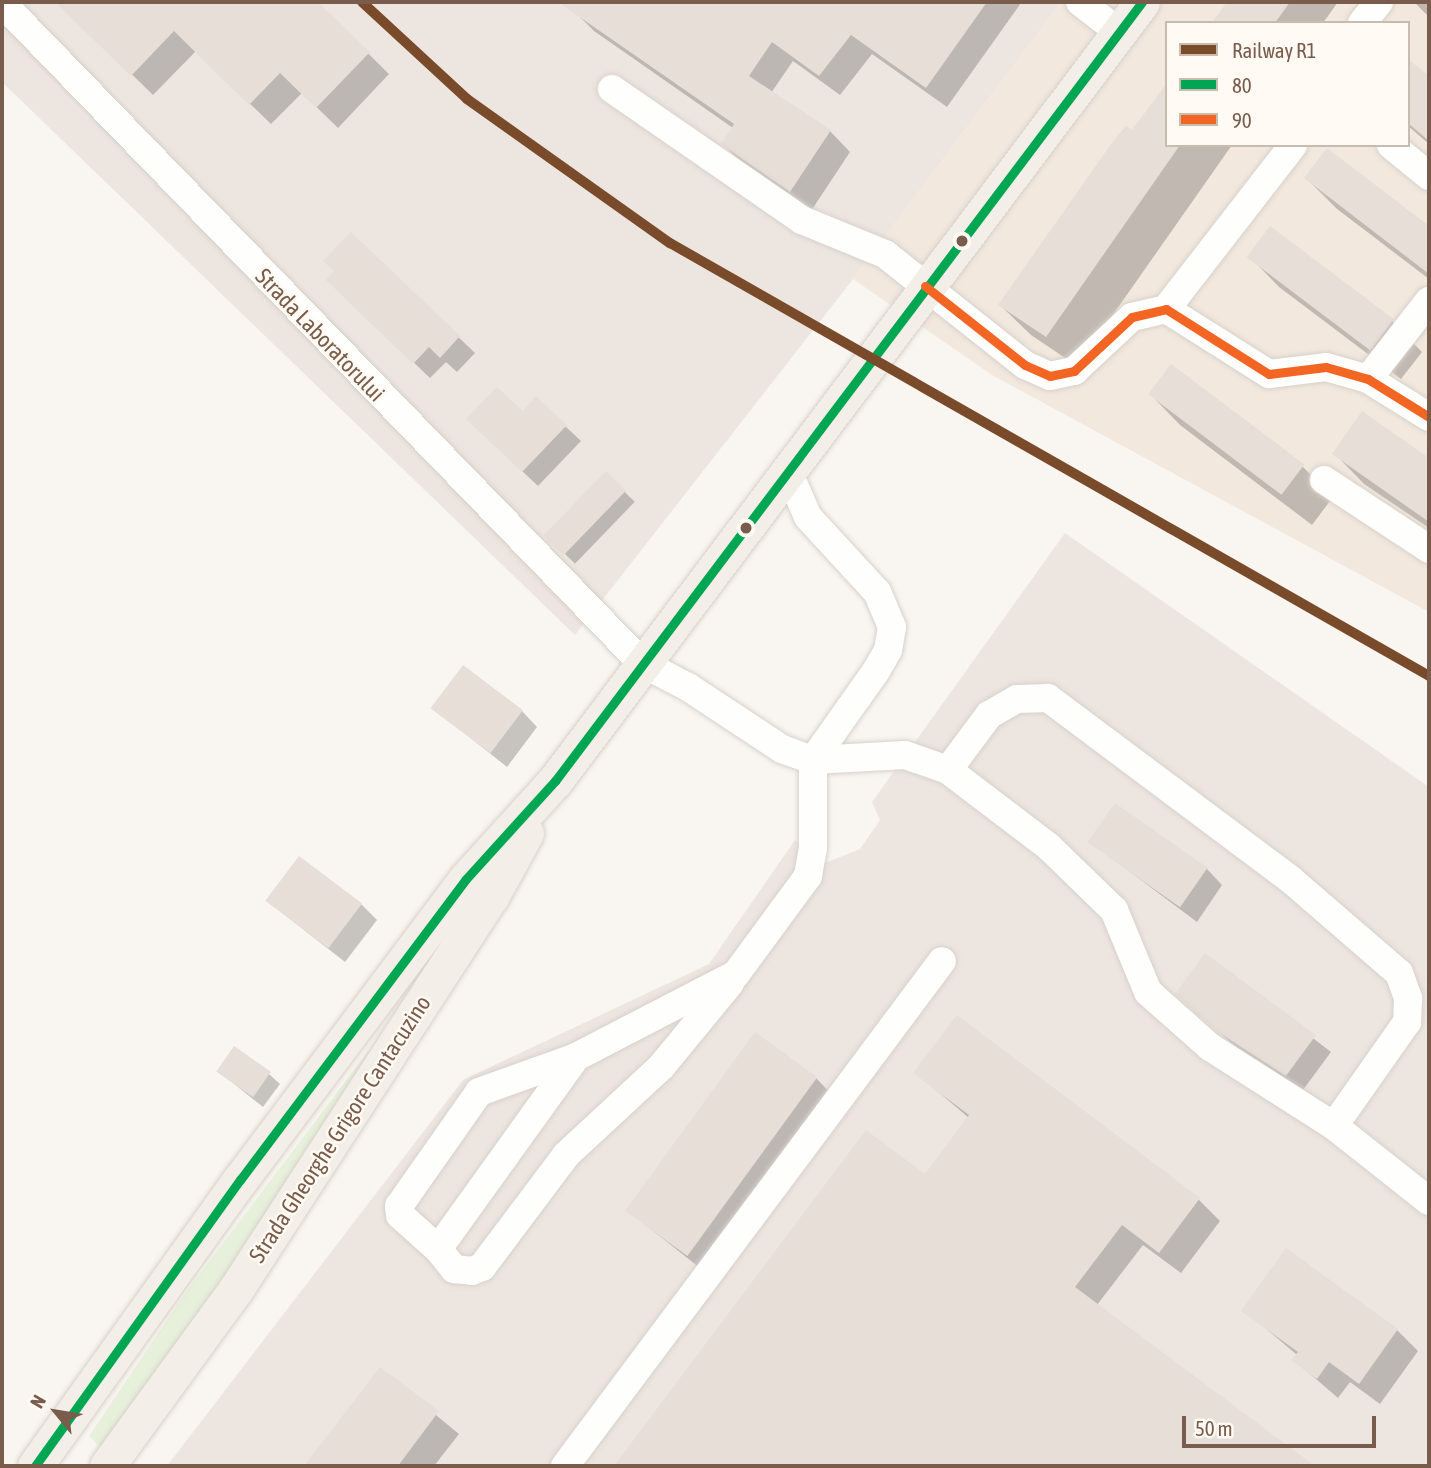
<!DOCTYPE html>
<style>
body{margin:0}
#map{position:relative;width:1431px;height:1468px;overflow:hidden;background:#f9f5f0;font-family:"Asap Condensed",sans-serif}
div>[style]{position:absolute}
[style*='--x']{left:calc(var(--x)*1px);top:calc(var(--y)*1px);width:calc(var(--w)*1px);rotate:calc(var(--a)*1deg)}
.residential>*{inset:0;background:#f2e8de}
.industrial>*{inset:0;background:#ede5e0}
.green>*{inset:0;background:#e7f0db}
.shadow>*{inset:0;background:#0003;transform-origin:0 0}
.building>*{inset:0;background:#e6ded7;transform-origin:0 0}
.roads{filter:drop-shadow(0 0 2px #d7d1cb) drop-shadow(0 0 2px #d7d1cb)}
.minor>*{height:28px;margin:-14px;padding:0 14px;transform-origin:14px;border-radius:14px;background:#fefefd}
.major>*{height:35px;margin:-17.5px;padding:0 17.5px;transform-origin:17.5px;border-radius:17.5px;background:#f3eee8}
.bus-1>*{height:9px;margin:-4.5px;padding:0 4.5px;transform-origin:4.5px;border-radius:4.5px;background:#00a651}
.bus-2>*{height:9px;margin:-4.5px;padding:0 4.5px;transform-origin:4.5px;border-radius:4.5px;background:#f26522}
.rail-1>*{height:10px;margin:-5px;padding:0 5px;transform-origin:5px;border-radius:5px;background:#7a4b2a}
.dots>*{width:19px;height:19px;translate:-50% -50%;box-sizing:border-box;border:4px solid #fffaf3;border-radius:50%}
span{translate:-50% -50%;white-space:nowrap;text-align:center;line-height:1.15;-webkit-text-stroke:5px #fffaf3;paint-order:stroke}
.street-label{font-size:23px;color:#7a5c4d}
.frame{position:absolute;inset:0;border:4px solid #7a5c4d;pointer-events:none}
.legend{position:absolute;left:1165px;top:21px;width:245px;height:126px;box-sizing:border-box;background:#fffaf3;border:2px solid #cabbb1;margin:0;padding:9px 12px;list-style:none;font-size:21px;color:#7a5c4d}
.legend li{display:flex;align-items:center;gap:14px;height:35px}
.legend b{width:35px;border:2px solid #cabbb1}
.north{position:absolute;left:21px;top:1377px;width:70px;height:70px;-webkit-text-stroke:5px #fffaf3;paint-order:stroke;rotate:300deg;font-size:19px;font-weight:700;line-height:28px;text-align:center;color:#7a5c4d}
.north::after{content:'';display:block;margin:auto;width:24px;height:32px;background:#7a5c4d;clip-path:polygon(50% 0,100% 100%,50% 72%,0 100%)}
.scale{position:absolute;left:1182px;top:1416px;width:194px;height:32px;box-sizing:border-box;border:4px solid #7a5c4d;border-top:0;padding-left:9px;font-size:21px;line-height:24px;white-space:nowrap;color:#7a5c4d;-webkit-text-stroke:5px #fffaf3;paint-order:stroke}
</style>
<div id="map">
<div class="residential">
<i style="clip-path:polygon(evenodd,1061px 2px,1429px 2px,1429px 612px,992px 375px,853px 279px,1061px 2px,1167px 23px,1408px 23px,1408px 145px,1167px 145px,1167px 23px)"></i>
</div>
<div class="industrial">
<i style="clip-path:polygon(2px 2px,1061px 2px,853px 279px,575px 635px,2px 82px)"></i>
<i style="clip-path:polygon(1065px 533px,1429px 787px,1429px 1466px,167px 1466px,463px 1080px,709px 964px,795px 840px,825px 863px,860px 849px,880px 820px,872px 802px)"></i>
</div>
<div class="green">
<i style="clip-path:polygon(394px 1017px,203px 1315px,100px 1447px,89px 1436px,184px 1295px)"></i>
</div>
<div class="shadow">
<i style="clip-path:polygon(58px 2px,316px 2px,389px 74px,338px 128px,302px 93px,271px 124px,196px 51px,153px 95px)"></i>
<i style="clip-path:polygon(580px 2px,1020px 2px,1021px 3px,947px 107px,872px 54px,840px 95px,793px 61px,771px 93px,830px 131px,850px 152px,811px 211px,743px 164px,723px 144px,733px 128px,594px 31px,574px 11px)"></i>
<i style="clip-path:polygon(1228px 2px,1338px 2px,1323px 23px,1212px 23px)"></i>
<i style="clip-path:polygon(1414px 2px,1429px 2px,1429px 17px)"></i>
<i style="clip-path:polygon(1408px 61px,1429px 79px,1429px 144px,1408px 126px)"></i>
<i style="clip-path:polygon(1132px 132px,1167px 145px,1232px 145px,1077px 366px,1031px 335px,1000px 305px)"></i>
<i style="clip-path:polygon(1327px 150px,1429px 228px,1429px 279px,1337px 209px,1306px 178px)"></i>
<i style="clip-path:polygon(351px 234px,475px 353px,457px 372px,446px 362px,430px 378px,344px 296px,336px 271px)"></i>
<i style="clip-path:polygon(1249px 256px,1392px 321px,1422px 352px,1401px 379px,1279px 287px)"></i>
<i style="clip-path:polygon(1150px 394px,1303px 467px,1333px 497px,1312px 525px,1180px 425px)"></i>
<i style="clip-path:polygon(523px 413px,565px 426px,581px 441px,538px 486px,484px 435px)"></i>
<i style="clip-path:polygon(1362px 413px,1429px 460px,1429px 528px,1364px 484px,1334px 453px)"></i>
<i style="left:606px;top:474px;width:40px;height:86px;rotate:44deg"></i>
<i style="clip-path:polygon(433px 708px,522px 711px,537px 727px,507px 767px)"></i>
<i style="clip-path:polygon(1090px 842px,1207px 869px,1222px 885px,1197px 922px)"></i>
<i style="clip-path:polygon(267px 901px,361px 904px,377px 920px,345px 962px)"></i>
<i style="clip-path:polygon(1206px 956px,1331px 1052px,1303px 1090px,1242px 1052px,1193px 1010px)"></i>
<i style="clip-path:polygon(957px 1018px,1199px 1200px,1220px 1221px,1181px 1273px,1143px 1245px,1097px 1305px,1312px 1466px,616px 1466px,866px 1132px,926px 1176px,969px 1118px,916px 1073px)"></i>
<i style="clip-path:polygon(218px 1071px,269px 1074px,280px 1084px,263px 1107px)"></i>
<i style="clip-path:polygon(816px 1078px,836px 1099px,710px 1276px,628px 1211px)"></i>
<i style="clip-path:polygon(1287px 1250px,1397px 1330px,1418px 1351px,1380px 1404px,1350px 1382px,1338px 1398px,1294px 1360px,1297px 1355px,1244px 1310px)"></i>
<i style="clip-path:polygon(380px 1369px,459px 1434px,434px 1466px,306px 1466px)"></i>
</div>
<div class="building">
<i style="clip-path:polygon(55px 2px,318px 2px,370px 52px,316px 108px,280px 73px,249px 105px,174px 31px,131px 76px)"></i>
<i style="clip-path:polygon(558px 2px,987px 2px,926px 88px,851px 35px,819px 76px,772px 42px,749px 76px,831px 130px,790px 192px,721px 144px,734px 124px)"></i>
<i style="clip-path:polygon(1227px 2px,1290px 2px,1275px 23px,1212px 23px)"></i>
<i style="clip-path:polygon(1408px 59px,1429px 76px,1429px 141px,1408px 123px)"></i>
<i style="clip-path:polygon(1167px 83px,1167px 145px,1180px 145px,1046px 337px,998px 305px,1114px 140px,1126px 126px,1132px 130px)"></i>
<i style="clip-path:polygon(1327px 148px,1429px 226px,1429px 274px,1304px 178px)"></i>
<i style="left:1270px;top:226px;width:155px;height:39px;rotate:37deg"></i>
<i style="clip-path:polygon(351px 232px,460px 336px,440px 358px,429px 347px,413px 364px,326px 280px,334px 271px,323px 261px)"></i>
<i style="left:1171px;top:364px;width:167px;height:38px;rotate:37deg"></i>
<i style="clip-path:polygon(497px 387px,523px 411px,536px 396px,567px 425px,522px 472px,466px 419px)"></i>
<i style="clip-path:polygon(1362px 411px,1429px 458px,1429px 522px,1332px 454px)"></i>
<i style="left:606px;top:471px;width:28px;height:90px;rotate:44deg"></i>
<i style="left:463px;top:665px;width:75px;height:54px;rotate:37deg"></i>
<i style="left:1115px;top:803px;width:113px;height:48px;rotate:35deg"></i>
<i style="left:299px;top:856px;width:79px;height:56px;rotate:37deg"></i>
<i style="clip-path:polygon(1205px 953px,1316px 1035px,1286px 1076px,1218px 1032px,1175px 994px)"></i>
<i style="clip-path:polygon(957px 1015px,1200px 1198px,1159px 1253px,1122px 1225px,1075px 1287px,1315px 1466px,614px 1466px,866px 1130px,925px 1174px,969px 1115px,913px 1073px)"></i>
<i style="left:755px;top:1032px;width:77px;height:221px;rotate:36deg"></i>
<i style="left:234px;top:1046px;width:45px;height:31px;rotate:35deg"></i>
<i style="clip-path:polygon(1286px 1248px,1398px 1329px,1359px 1384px,1329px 1362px,1317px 1379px,1291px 1360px,1298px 1352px,1241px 1311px)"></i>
<i style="clip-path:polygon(380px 1367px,439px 1411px,398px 1466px,304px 1466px)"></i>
</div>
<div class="roads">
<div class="minor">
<i style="--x:1080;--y:2;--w:49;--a:37.6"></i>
<i style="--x:2;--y:3;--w:919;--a:45.88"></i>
<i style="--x:642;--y:663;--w:52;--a:27.6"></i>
<i style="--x:688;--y:687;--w:113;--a:33.4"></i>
<i style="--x:782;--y:749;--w:33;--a:20"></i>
<i style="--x:813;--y:760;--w:109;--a:-54.7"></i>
<i style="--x:876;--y:671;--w:24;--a:-60"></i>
<i style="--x:888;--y:650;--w:23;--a:-80"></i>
<i style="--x:892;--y:627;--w:38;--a:-113"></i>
<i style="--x:877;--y:592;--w:102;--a:-132.6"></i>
<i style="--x:808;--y:517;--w:52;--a:-113.6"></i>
<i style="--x:1362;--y:23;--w:27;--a:-51"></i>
<i style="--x:612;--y:89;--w:231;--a:34.6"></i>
<i style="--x:802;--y:220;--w:90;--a:22.3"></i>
<i style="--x:885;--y:254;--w:179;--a:38.4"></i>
<i style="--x:1025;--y:365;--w:27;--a:24"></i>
<i style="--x:1050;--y:376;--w:25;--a:-12"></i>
<i style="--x:1074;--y:371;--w:79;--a:-43"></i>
<i style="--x:1132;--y:317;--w:35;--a:-13"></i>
<i style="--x:1166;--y:309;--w:122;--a:32.3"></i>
<i style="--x:1269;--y:374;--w:57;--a:-7"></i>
<i style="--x:1326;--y:367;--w:44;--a:15.9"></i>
<i style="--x:1368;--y:379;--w:72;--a:31.9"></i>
<i style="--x:1391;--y:145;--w:49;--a:39.2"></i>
<i style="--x:1166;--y:309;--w:207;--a:-52.2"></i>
<i style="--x:1368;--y:379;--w:99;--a:-52"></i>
<i style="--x:1324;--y:480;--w:126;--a:33.3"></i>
<i style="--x:948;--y:770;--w:127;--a:37.3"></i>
<i style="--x:1049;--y:847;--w:91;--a:44.1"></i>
<i style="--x:1114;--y:910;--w:89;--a:67.5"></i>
<i style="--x:1148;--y:992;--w:83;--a:41.6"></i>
<i style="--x:1210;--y:1047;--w:147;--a:32.5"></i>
<i style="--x:1334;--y:1126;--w:121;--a:38.3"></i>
<i style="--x:576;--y:1057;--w:236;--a:125.7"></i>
<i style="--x:438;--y:1249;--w:51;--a:-138.2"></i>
<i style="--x:400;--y:1215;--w:9;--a:-96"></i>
<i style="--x:399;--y:1206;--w:139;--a:-54.9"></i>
<i style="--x:479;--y:1092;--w:103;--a:-19.8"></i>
<i style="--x:576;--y:1057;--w:180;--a:-27.4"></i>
<i style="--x:736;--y:974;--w:122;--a:-53.7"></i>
<i style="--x:808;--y:876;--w:28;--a:-80"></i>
<i style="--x:813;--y:848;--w:88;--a:-90"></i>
<i style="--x:813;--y:760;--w:92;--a:-3.1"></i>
<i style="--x:905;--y:755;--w:46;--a:19.2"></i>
<i style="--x:948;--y:770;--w:69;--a:-53.3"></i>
<i style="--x:989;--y:715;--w:32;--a:-30"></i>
<i style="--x:1017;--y:699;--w:31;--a:-2"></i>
<i style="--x:1048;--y:698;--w:302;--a:36.8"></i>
<i style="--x:1290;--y:879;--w:144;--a:40.8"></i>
<i style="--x:1399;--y:973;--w:27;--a:70"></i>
<i style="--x:1408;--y:998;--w:24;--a:92"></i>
<i style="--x:1407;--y:1022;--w:127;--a:125.1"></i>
<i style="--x:438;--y:1249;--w:26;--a:51"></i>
<i style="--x:454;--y:1269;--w:18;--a:6"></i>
<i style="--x:472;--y:1271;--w:11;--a:-22"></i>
<i style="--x:482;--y:1267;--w:140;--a:-53.1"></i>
<i style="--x:566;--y:1155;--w:129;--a:-42.8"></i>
<i style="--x:661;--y:1067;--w:109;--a:-50.6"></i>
<i style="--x:565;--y:1466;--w:630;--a:-53.26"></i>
</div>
<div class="major">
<i style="--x:35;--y:1466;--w:352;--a:-54.4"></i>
<i style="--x:240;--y:1180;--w:376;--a:-53.1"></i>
<i style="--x:466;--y:879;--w:132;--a:-47.8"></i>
<i style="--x:555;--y:781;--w:975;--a:-53"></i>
<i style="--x:107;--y:1466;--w:219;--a:-53.9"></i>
<i style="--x:236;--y:1289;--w:468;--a:-57"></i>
<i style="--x:491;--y:897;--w:73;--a:-61.3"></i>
</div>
</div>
<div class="bus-1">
<i style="--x:35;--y:1466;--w:352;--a:-54.4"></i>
<i style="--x:240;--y:1180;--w:376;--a:-53.1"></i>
<i style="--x:466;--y:879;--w:132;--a:-47.8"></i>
<i style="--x:555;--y:781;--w:975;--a:-53"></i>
</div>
<div class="bus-2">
<i style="--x:925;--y:286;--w:127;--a:38.3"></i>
<i style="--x:1025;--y:365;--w:27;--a:24"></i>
<i style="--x:1050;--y:376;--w:25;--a:-12"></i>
<i style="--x:1074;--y:371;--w:79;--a:-43"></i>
<i style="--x:1132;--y:317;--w:35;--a:-13"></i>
<i style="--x:1166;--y:309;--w:122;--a:32.3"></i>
<i style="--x:1269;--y:374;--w:57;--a:-7"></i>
<i style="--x:1326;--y:367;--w:44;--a:15.9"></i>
<i style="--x:1368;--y:379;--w:72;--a:31.9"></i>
</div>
<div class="rail-1">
<i style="--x:362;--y:2;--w:143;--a:42.7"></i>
<i style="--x:467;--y:99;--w:249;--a:35.4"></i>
<i style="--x:670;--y:243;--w:874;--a:29.7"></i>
</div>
<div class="dots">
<i style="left:962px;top:241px;background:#7a5c4d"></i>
<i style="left:746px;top:528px;background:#7a5c4d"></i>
</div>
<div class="street-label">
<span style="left:320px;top:335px;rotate:46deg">Strada Laboratorului</span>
<span style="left:340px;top:1129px;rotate:-57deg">Strada Gheorghe Grigore Cantacuzino</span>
</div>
<div class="frame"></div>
<ul class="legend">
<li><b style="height:9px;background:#7a4b2a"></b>Railway R1</li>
<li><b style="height:9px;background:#00a651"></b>80</li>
<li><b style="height:9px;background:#f26522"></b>90</li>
</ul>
<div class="north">N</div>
<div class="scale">50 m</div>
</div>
